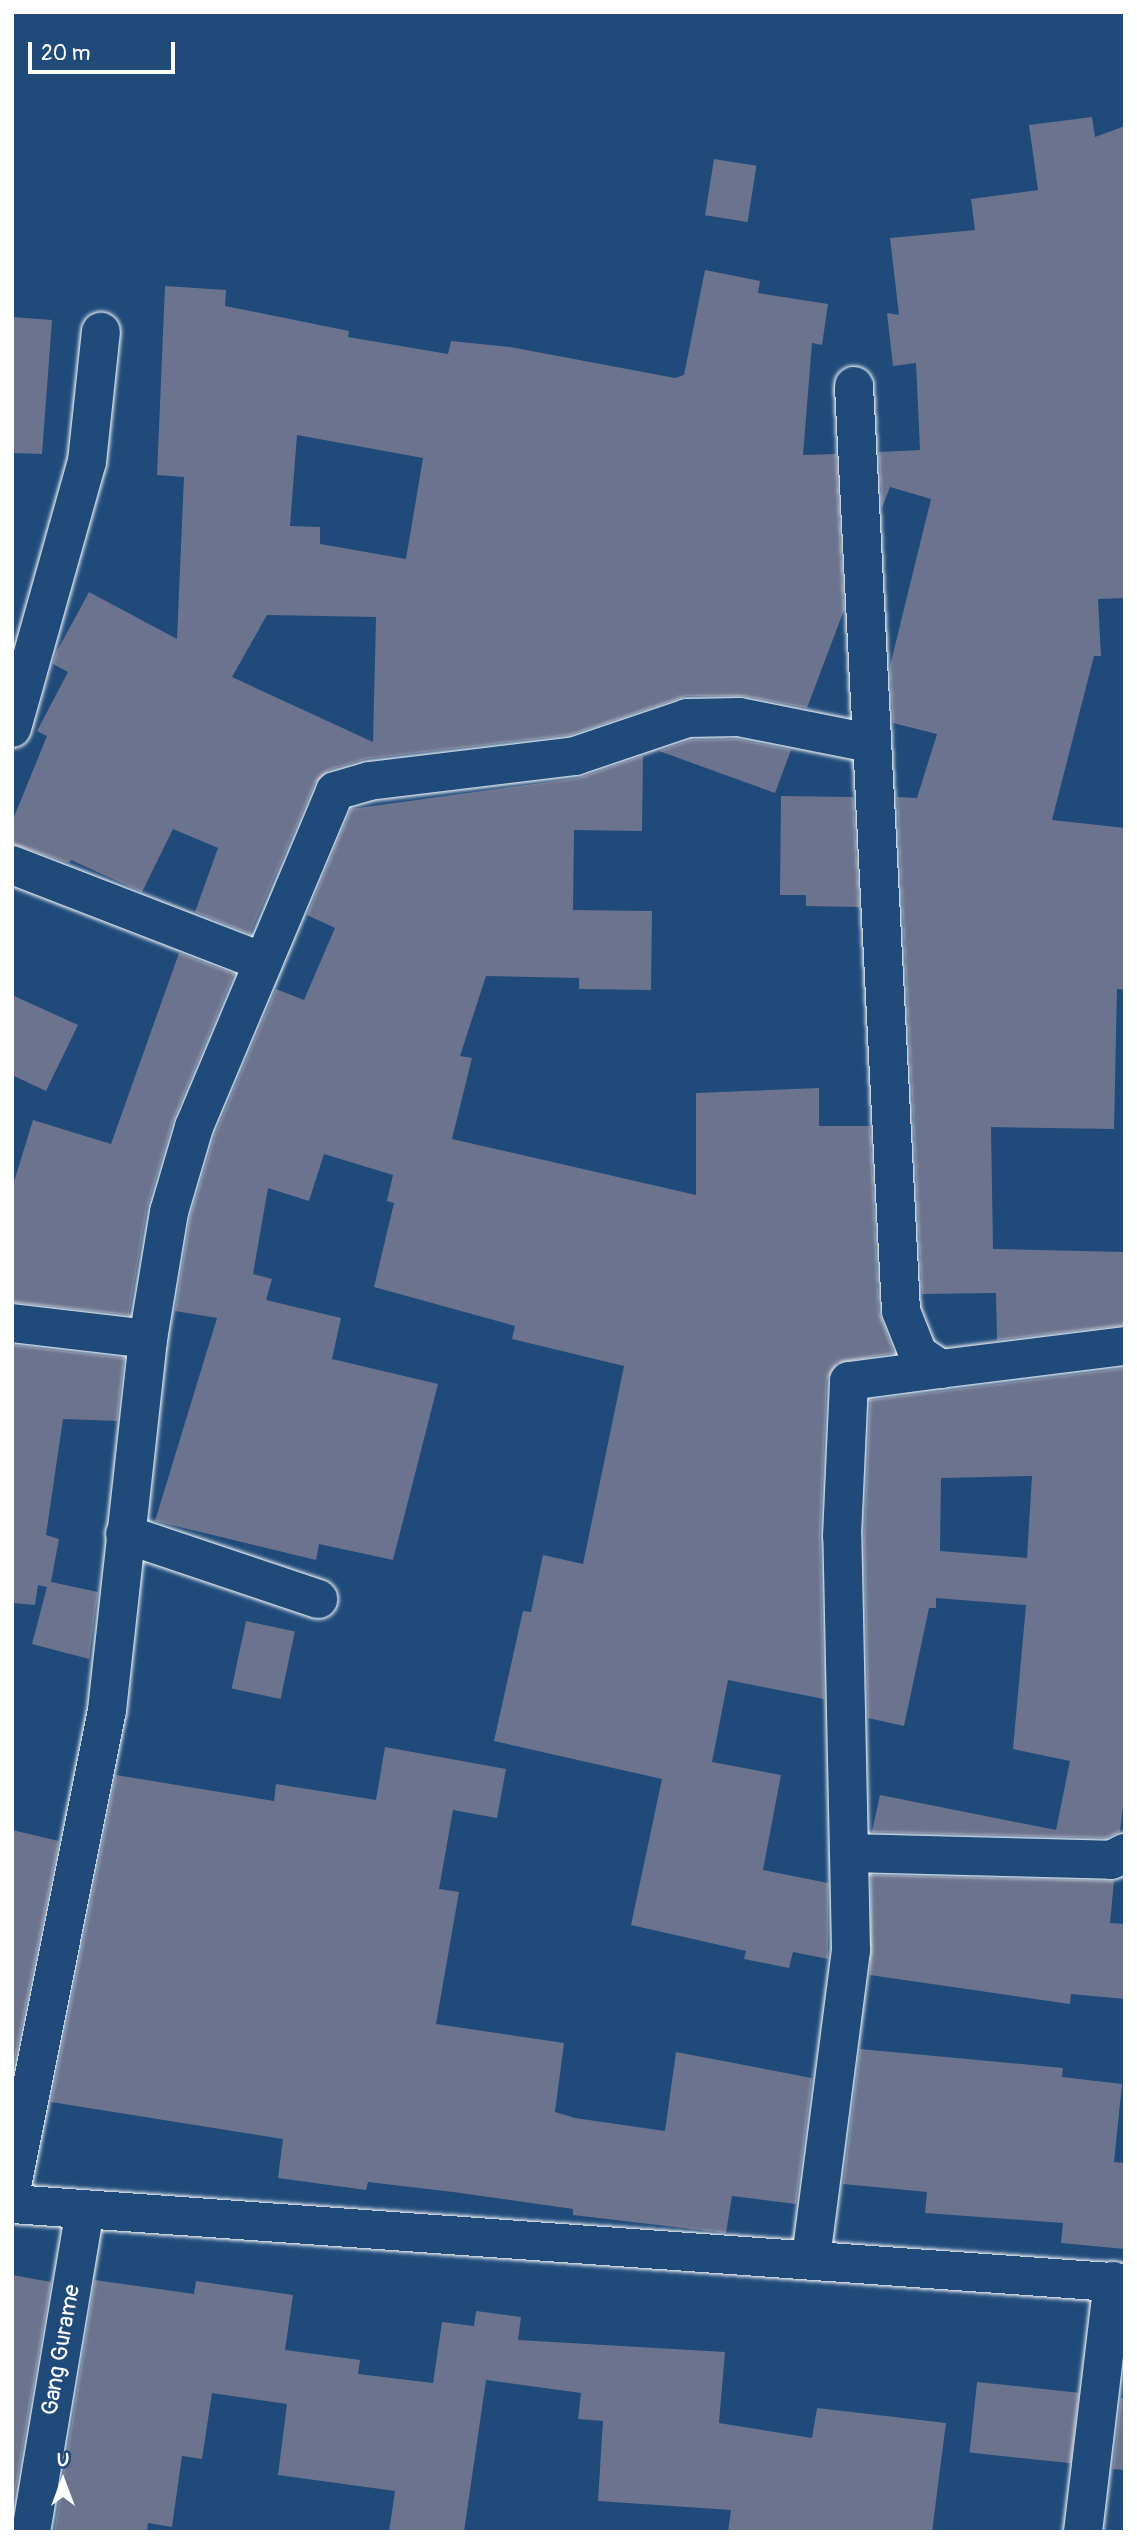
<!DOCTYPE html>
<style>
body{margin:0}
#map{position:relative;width:1137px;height:2544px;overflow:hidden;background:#1f4a7a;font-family:Pangolin,sans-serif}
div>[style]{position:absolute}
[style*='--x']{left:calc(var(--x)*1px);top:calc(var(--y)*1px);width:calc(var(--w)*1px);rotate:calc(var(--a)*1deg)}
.building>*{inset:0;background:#6c738e;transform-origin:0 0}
.roads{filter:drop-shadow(0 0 2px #fff) drop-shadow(0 0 2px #fff)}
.minor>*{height:38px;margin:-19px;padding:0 19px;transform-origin:19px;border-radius:19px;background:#1f4a7a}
span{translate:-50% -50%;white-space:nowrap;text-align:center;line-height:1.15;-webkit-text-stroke:7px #1f4a7a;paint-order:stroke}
.street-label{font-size:23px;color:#fff}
.frame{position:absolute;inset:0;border:14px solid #fff;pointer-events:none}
.north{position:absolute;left:28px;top:2446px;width:70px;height:70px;-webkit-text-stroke:5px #1f4a7a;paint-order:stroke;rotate:0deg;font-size:19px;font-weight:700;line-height:28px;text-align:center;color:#fff}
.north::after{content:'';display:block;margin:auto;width:24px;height:32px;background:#fff;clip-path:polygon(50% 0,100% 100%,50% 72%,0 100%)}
.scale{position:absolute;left:28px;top:42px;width:147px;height:32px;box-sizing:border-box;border:4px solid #fff;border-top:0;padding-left:9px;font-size:21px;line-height:24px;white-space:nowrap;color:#fff;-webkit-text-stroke:5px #1f4a7a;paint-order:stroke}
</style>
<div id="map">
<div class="building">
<i style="clip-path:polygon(1092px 117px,1095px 137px,1125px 126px,1125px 598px,1098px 599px,1101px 656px,1094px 656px,1052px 820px,1125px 828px,1125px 990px,1117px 989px,1114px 1129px,991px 1127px,993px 1249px,1125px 1252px,1125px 1325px,997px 1340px,996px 1293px,922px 1294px,897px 797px,917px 798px,937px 734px,893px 723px,890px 666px,931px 499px,890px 487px,882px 508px,879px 452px,920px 450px,916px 363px,893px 366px,887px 313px,899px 315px,890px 238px,975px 230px,971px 199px,1038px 190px,1029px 125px)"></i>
<i style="left:714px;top:159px;width:43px;height:57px;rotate:9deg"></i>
<i style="clip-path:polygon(evenodd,705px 270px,760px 281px,758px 293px,828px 304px,822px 345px,812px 343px,803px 455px,836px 454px,844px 610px,807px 708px,743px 696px,686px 696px,570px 735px,366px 759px,329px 770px,315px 783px,250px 934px,195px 912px,218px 848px,173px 829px,142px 892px,71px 860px,69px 863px,12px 844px,12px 822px,47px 736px,37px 731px,68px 672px,53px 664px,56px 653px,89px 592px,177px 639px,184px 477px,157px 475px,165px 286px,226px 290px,225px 306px,349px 331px,348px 337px,448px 354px,451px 341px,510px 347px,675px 378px,684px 375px,705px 270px,297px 435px,423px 458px,406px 559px,320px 544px,320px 527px,290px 526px,297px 435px,705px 270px,267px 615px,376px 617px,373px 742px,232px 677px,267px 615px)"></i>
<i style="clip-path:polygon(12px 317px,52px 320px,42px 454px,12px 453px)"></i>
<i style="clip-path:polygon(737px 739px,791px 750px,775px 793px,659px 751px,691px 740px)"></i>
<i style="clip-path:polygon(643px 756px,642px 831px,574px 830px,573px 910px,652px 911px,651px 990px,579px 989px,579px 978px,486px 976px,460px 1056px,472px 1058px,452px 1139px,696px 1195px,696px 1093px,819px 1088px,819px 1126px,870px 1126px,879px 1312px,894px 1353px,837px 1363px,827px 1379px,820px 1535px,824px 1699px,728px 1680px,712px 1762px,781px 1775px,763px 1870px,828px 1883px,828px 1959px,793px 1952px,789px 1968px,744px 1959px,746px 1951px,631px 1925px,662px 1779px,494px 1741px,523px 1611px,531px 1612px,543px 1555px,583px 1564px,624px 1366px,512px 1339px,515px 1326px,374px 1287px,394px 1203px,387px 1201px,393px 1175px,324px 1154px,309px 1201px,268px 1188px,253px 1274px,272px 1279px,266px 1300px,341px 1318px,332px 1359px,438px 1384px,393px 1560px,319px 1544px,316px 1560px,155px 1521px,217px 1318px,175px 1311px,190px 1217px,215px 1134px,276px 989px,304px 1000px,335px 928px,307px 915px,351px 809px,578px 778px)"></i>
<i style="clip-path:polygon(781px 796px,853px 797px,859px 907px,806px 906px,806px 895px,780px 895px)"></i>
<i style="clip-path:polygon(179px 953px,234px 974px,173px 1121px,147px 1208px,129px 1315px,12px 1302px,12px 1188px,33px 1120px,111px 1144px)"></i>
<i style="clip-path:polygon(12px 995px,78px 1025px,46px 1091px,12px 1075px)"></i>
<i style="clip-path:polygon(12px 1345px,124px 1358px,117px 1421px,63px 1419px,46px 1535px,59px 1539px,51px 1582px,98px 1592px,89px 1659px,32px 1644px,47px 1587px,38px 1585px,35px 1605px,12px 1603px)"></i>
<i style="clip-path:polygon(evenodd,1125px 1368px,1125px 1788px,1120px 1832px,1106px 1838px,872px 1832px,880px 1795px,1056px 1830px,1070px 1761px,1013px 1749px,1026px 1605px,936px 1598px,936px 1608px,929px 1608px,904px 1726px,868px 1718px,864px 1536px,870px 1400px,1125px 1368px,1032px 1476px,1027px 1558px,940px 1551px,941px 1478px,1032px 1476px)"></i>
<i style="left:246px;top:1621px;width:50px;height:69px;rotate:12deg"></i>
<i style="clip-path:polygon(385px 1747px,506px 1769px,497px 1818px,453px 1810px,439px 1889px,459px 1892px,436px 2024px,564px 2043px,555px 2112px,575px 2118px,665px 2131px,676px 2052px,812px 2078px,796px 2204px,732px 2196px,726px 2233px,573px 2215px,573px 2209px,453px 2192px,368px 2182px,366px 2190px,278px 2178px,283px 2139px,51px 2102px,116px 1775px,274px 1801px,276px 1784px,376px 1800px)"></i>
<i style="clip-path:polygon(12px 1830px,59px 1841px,12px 2074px)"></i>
<i style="clip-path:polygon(871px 1875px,1114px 1881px,1110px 1923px,1125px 1924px,1125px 1999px,1071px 1994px,1070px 2004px,870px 1975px)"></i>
<i style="clip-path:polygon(860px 2049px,1063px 2068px,1062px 2077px,1122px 2084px,1114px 2162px,1125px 2163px,1125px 2249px,1061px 2243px,1063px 2223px,925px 2213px,927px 2192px,843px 2184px)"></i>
<i style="clip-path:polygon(12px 2275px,51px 2282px,12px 2511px)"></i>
<i style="clip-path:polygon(95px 2280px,194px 2294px,196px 2281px,293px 2295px,285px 2350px,360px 2360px,358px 2374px,433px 2383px,442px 2322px,474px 2326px,476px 2311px,521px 2317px,518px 2340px,725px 2352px,719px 2423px,812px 2438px,817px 2408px,946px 2423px,932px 2532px,728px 2532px,731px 2510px,598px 2501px,603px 2421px,578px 2419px,581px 2393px,486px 2380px,464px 2532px,389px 2532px,395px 2491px,278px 2475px,287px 2404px,212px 2393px,202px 2459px,182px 2456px,172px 2527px,148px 2523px,147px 2532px,54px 2532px)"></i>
<i style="left:977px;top:2382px;width:102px;height:71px;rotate:6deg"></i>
<i style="clip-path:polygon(1121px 2398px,1125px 2399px,1125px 2470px,1113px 2469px)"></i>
</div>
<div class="roads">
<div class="minor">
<i style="--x:854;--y:386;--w:926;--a:87.09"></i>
<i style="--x:901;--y:1311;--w:46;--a:68.4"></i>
<i style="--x:918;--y:1354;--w:27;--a:34"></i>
<i style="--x:940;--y:1369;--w:186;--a:-7.1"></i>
<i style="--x:12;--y:728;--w:276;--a:-74.3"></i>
<i style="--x:87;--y:462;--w:131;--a:-83.9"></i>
<i style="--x:12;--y:865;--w:269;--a:21.1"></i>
<i style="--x:12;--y:1323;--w:137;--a:6.7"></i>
<i style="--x:148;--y:1339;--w:373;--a:96.3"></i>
<i style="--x:107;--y:1710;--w:486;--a:101.3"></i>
<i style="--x:148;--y:1339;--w:129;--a:-80.6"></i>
<i style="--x:169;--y:1212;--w:89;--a:-73.6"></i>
<i style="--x:194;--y:1127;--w:364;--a:-67.2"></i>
<i style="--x:335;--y:791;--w:35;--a:-16"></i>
<i style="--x:369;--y:781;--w:208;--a:-6.9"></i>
<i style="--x:575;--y:756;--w:118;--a:-18.7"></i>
<i style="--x:687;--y:718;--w:52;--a:-1.1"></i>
<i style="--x:739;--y:717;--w:134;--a:11.2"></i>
<i style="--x:125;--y:1534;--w:204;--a:18.6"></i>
<i style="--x:850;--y:1853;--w:261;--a:1.5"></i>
<i style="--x:1111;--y:1860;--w:16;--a:-27"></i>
<i style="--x:12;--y:2204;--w:1116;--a:4.06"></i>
<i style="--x:811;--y:2258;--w:311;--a:-82.6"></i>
<i style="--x:851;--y:1950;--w:414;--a:-91.2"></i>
<i style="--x:842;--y:1536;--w:155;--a:-87.4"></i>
<i style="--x:849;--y:1381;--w:92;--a:-7.5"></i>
<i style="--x:31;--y:2532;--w:327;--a:-80.5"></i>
<i style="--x:1083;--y:2532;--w:253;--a:-83.2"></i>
</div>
</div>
<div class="street-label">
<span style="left:61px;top:2350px;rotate:-80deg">Gang Gurame</span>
</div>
<div class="frame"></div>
<div class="north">U</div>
<div class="scale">20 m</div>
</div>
